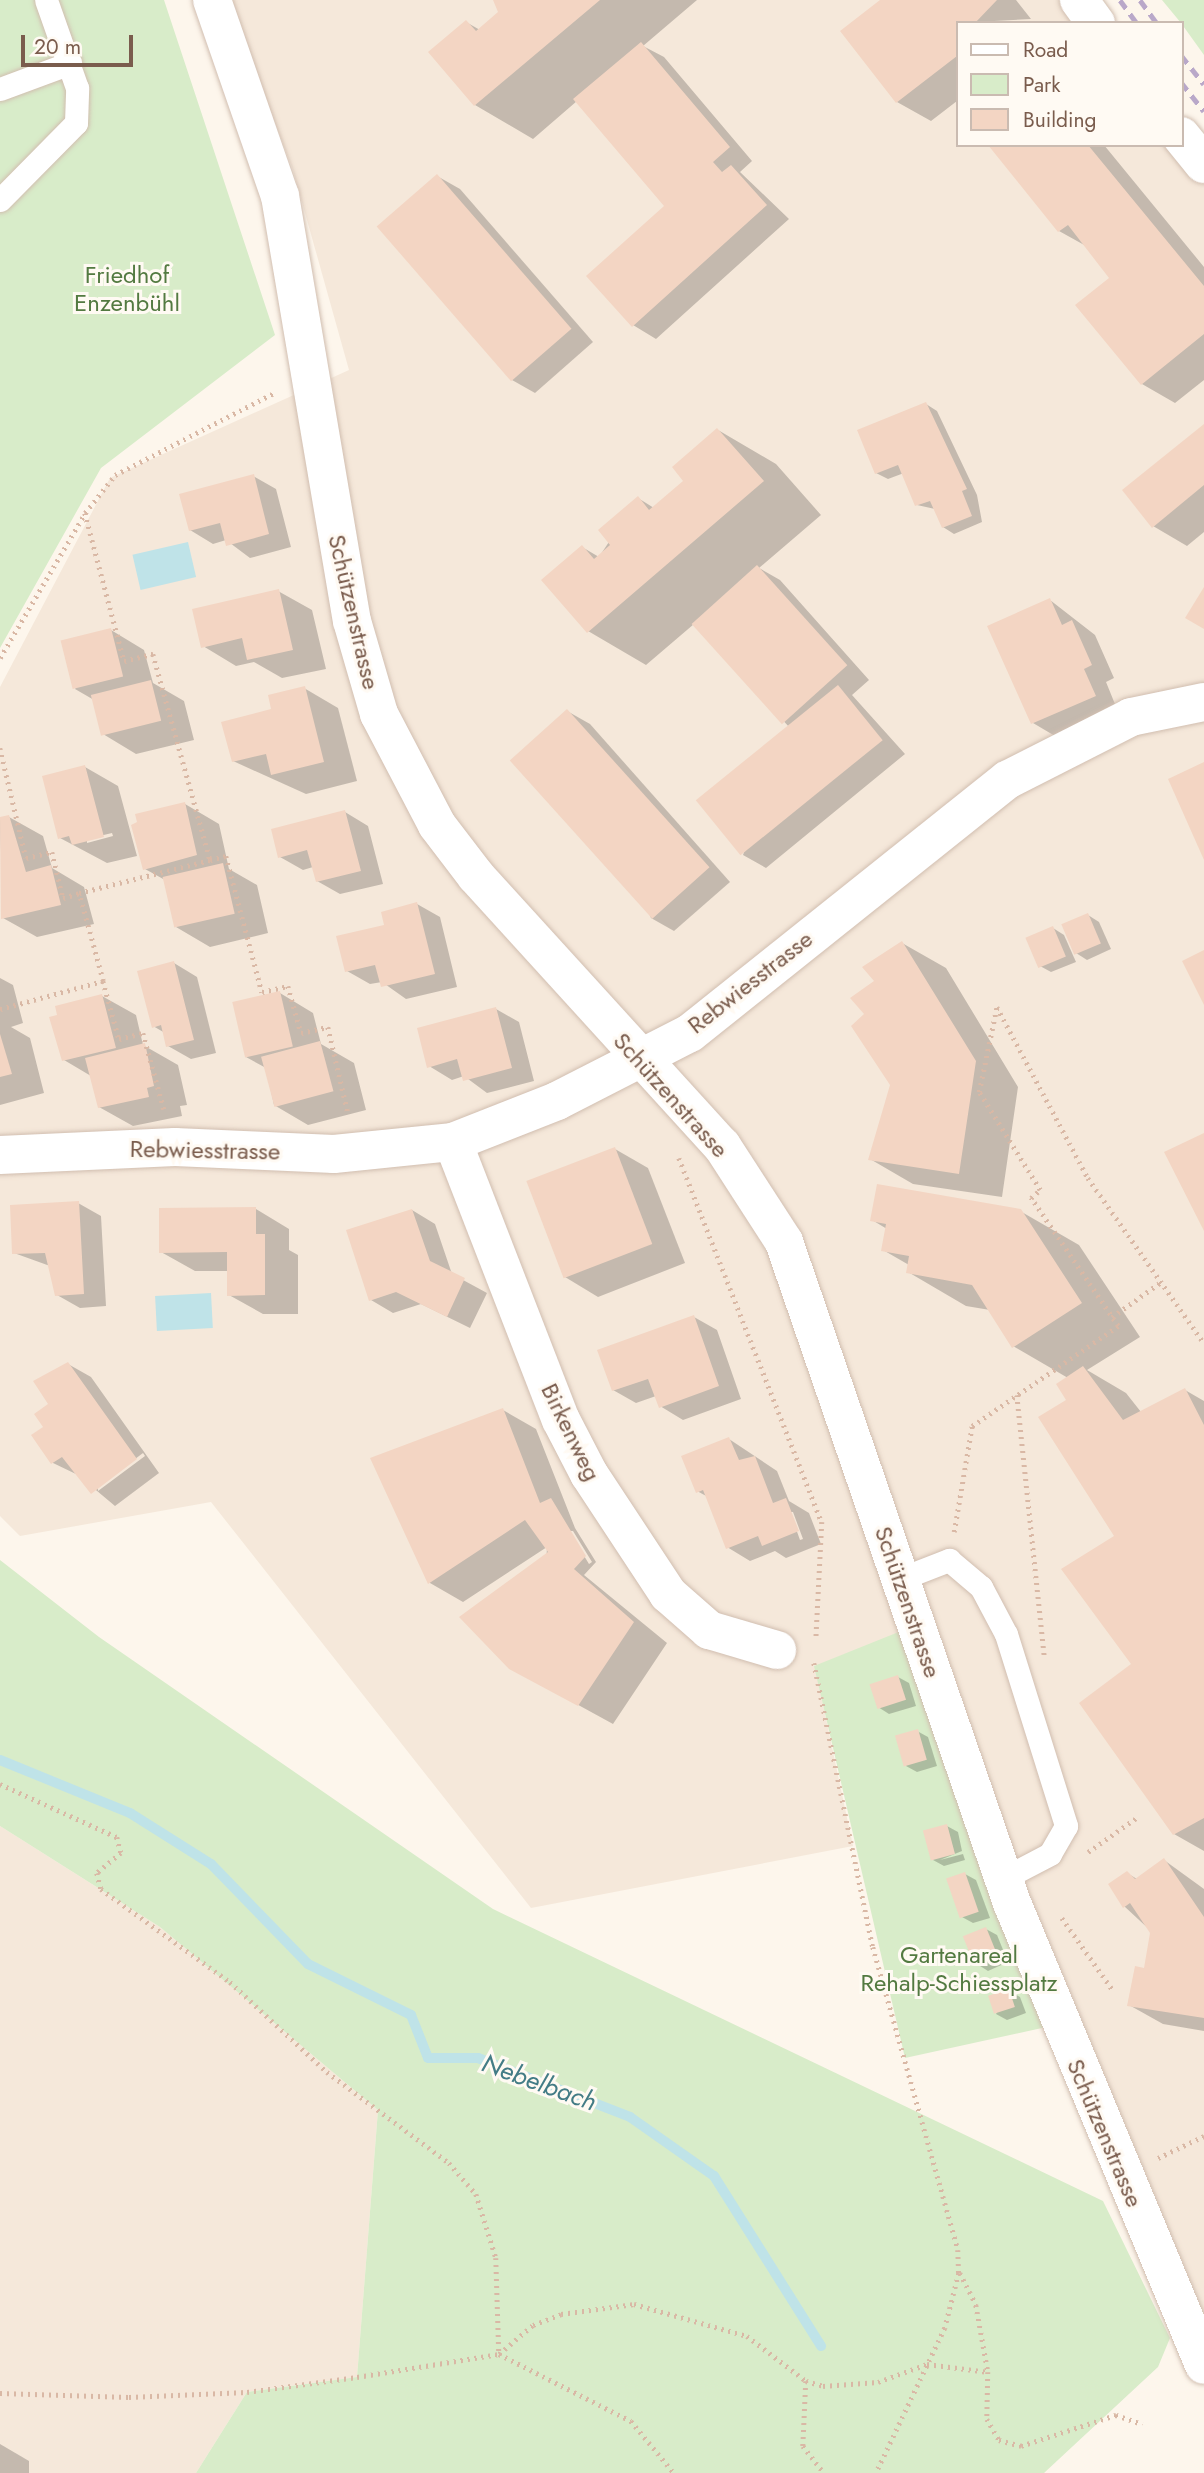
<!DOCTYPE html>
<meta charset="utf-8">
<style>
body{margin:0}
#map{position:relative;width:1204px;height:2473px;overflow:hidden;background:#fdf6ec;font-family:Jost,sans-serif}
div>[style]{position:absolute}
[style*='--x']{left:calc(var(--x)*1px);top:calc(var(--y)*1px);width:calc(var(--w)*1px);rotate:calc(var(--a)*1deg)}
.residential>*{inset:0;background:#f5e8da}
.green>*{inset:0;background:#d8ecc9}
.water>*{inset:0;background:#bfe3e8;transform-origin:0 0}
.shadow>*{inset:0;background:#0003}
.stream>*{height:10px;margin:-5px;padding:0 5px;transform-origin:5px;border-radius:5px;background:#bfe3e8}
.building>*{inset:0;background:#f3d5c3;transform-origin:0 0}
.path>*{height:4.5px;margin-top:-2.25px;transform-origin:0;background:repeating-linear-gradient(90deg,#d9b8a5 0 2px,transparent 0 7px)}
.roads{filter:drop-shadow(0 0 2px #d1beb0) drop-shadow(0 0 2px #d1beb0)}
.lane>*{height:23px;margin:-11.5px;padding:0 11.5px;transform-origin:11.5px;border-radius:11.5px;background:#fff}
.street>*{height:38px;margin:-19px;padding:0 19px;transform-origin:19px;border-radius:19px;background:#fff}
.secondary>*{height:38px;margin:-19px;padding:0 19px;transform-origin:19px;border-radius:19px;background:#fff}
.rail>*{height:5px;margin-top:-2.5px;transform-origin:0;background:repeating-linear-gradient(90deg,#b9a8c9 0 10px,transparent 0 17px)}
span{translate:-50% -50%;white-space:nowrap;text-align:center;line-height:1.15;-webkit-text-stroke:6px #fffaf3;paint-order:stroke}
.park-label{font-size:24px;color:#537a41}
.street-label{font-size:24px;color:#7a5c4d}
.water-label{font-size:26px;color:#437c86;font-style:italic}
.legend{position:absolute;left:956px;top:21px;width:228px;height:126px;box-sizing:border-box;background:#fffaf3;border:2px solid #cabbb1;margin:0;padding:9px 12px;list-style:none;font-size:21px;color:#7a5c4d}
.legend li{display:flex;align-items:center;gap:14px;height:35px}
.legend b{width:35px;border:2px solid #cabbb1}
.scale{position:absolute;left:21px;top:35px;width:112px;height:32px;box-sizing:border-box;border:4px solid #7a5c4d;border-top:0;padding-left:9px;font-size:21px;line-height:24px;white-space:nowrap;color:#7a5c4d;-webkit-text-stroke:5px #fffaf3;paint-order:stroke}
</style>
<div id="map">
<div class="residential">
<i style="clip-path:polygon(228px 0,1079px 0,1096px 23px,957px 23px,957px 145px,1181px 145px,1204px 164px,1204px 2365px,1060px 2024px,814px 1662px,853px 1846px,531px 1908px,211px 1502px,20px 1536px,0 1516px,0 687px,110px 478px,349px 370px,293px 170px)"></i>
<i style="clip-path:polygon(0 1826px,160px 1927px,378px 2110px,357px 2377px,247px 2392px,196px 2473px,0 2473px)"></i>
</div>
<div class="green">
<i style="clip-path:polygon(0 0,164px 0,275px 335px,101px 468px,0 648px)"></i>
<i style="clip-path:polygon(1162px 0,1204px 0,1204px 55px,1181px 23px)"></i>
<i style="clip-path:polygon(0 1560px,99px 1637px,493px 1909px,1103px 2201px,1170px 2338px,1158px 2367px,1044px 2473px,196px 2473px,247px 2392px,357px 2377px,378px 2110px,160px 1927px,0 1826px)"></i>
<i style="clip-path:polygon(916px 1625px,1060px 2024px,905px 2058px,814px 1666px)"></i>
</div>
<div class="water">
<i style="left:188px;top:542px;width:36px;height:57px;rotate:77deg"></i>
<i style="left:211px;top:1293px;width:35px;height:56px;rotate:87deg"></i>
</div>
<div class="shadow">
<i style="clip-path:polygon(495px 0,697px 0,643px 46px,664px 57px,752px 161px,740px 172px,789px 219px,656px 339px,633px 325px,666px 206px,577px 101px,533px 139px,475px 105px,466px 22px,480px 30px,501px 12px)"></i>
<i style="clip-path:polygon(883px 0,1016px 0,1031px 19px,957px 23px,957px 101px,931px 121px,897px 102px,842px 31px)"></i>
<i style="clip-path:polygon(990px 145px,1104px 145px,1204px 267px,1204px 380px,1175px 403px,1142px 384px,1111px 278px,1086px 246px,1059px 231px)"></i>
<i style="clip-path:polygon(437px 176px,460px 189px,593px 342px,535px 393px,512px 380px)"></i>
<i style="clip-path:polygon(926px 404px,937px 411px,977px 495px,982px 522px,954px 534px,943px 527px,935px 509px,917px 505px,904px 473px,888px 479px,876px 473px)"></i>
<i style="clip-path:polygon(1204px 426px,1204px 532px,1187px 546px,1153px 526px)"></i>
<i style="clip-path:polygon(718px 430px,776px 464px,821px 515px,759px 568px,780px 580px,869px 680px,852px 695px,905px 754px,766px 868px,743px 855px,790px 728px,694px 624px,646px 665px,588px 631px,582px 547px,599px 557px,638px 498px,654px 508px,685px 481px)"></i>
<i style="clip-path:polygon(253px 476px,276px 489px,291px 547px,250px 558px,226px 540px,213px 544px,190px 530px)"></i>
<i style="clip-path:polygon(278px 591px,312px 610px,326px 669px,282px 678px,254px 662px,236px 666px,203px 646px)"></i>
<i style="clip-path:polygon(1050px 600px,1095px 635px,1114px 678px,1106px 682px,1117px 709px,1055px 736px,1033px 723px)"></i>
<i style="clip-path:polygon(111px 630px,144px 650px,153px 683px,184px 701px,194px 740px,136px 754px,103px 734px,94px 700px,75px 689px)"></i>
<i style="clip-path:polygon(304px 688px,338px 708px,357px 781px,306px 794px,233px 761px,273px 711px)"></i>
<i style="clip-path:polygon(567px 711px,590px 724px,730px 882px,674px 931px,651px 918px)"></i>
<i style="clip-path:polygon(evenodd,85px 767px,118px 786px,137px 856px,107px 863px,60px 838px,85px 767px,112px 833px,113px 836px,87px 843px,87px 839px,112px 833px)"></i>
<i style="clip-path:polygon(185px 804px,219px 824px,229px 869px,257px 885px,268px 933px,210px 947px,176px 927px,165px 880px,145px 869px)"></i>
<i style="clip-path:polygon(345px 812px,368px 826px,383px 884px,340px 894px,317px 881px,313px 867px,303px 870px,280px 857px)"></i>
<i style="clip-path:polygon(9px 817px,43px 836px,52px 868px,84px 887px,94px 924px,37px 937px,3px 918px,0 819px)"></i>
<i style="clip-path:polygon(417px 904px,440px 917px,457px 987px,406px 999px,382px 982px,370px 984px,347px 971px,386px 927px)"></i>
<i style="clip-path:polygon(1088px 915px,1099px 922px,1111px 949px,1087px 960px,1076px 953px)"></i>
<i style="clip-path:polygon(1053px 928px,1064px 935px,1076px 962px,1051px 972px,1040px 966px)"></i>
<i style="clip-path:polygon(902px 943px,946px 968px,1018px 1087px,1002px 1197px,913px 1184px,870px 1159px,891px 1085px,866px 1015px,876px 981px)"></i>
<i style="clip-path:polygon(174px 963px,197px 977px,216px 1053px,191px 1059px,168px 1046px,165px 1033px,153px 1026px)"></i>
<i style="clip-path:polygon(0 978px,13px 985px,23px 1023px,11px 1027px,30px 1038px,44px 1093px,0 1105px)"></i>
<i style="clip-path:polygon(280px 993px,313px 1013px,321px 1044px,354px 1063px,366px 1110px,308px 1125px,274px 1105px,266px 1068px,246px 1057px)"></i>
<i style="clip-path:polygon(102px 996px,136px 1015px,143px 1045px,178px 1065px,187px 1105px,180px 1106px,182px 1116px,133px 1126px,99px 1107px,91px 1076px,64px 1060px)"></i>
<i style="clip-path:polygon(496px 1009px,519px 1022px,534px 1081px,487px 1093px,464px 1076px,452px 1080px,429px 1066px)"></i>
<i style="clip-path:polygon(615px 1149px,648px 1168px,685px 1263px,598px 1297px,565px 1277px)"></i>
<i style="clip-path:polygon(78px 1203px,101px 1216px,106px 1306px,80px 1308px,57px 1295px,50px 1266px,14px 1253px)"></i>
<i style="clip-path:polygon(256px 1209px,289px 1229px,289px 1250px,298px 1255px,298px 1314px,263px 1314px,229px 1295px,229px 1271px,195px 1271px,161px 1252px)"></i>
<i style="clip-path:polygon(412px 1210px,435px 1224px,452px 1274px,487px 1293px,470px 1328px,421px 1304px,393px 1313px,371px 1300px)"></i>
<i style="clip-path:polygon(1020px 1211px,1079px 1245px,1140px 1337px,1087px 1370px,1126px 1393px,1141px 1412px,1185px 1390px,1204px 1401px,1204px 1851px,1174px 1834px,1134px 1664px,1117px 1537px,1068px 1400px,1068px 1378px,1013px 1346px,990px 1310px,966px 1306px,908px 1272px,909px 1265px,883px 1250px,887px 1229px,872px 1220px)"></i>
<i style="clip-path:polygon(694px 1317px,717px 1330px,741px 1399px,683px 1420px,660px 1406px,656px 1396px,636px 1403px,613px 1390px)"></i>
<i style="clip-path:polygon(evenodd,68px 1364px,91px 1377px,159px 1473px,115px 1506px,78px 1475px,53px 1463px,34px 1436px,45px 1427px,68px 1364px,143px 1453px,145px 1456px,98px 1491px,98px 1487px,143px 1453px)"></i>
<i style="clip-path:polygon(evenodd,503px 1410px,536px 1429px,575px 1528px,596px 1562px,584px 1575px,667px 1643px,613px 1724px,540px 1684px,547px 1547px,463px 1602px,430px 1583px,372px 1459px,503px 1410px,569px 1531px,573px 1531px,592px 1562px,589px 1564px,569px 1531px)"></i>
<i style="clip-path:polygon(evenodd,729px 1439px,777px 1471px,789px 1501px,809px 1513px,821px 1544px,786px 1558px,775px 1551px,750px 1561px,727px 1547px,708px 1497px,697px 1491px,729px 1439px,790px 1512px,793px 1512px,803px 1539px,800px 1540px,790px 1512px)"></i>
<i style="clip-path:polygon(898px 1677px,909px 1683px,916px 1706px,889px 1714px,878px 1707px)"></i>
<i style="clip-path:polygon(917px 1731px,928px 1737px,937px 1766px,917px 1772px,906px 1766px)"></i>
<i style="clip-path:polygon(947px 1826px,958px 1832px,962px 1851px,940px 1860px,963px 1854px,965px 1860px,944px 1866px,933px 1860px)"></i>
<i style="clip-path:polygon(1164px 1860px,1204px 1889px,1204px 2031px,1163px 2024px,1129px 2005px,1146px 1970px,1152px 1932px,1124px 1906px,1127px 1873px,1137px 1879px)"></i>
<i style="clip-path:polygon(965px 1874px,976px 1880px,990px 1918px,973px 1923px,962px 1917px)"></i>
<i style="clip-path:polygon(986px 1929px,997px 1935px,1008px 1962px,988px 1971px,977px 1964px)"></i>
<i style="clip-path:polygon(1009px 1991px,1020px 1997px,1026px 2013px,1007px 2020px,996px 2014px)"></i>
<i style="clip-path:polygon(0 2444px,29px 2461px,29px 2473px,0 2473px)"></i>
</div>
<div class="stream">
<i style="--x:0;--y:1760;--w:140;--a:22.2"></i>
<i style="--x:130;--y:1813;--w:96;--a:32.2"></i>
<i style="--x:211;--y:1864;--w:139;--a:45.9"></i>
<i style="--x:308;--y:1964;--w:115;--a:26.3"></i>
<i style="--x:411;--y:2015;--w:46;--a:68.4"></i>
<i style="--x:428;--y:2058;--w:50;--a:0"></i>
<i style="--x:478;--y:2058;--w:163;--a:21.2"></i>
<i style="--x:630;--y:2117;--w:103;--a:35.1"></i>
<i style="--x:714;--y:2176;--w:201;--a:57.8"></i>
</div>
<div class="building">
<i style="clip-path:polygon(493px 0,600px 0,474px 106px,428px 52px,466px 20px,476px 31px,498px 12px)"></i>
<i style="clip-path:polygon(880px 0,997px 0,975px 23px,957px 23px,957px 56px,896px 103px,840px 31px)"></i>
<i style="clip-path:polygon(641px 42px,730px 147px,713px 162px,722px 172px,731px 165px,767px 205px,632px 327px,586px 276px,664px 206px,573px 99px)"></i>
<i style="clip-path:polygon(988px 145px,1088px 145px,1204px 286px,1204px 334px,1141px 385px,1075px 305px,1109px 278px,1068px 225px,1058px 232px)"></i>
<i style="left:437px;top:174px;width:205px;height:80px;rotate:49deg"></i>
<i style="clip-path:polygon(926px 402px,967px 489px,962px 491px,972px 516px,942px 528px,930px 501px,915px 506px,898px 465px,875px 474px,857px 430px)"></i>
<i style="clip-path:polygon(1204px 424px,1204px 485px,1152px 528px,1122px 490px)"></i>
<i style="clip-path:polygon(717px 428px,764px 481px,587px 633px,541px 580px,582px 545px,594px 559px,610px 545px,598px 530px,638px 496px,649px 510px,683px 481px,672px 467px)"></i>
<i style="clip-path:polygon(254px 474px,269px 534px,226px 546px,220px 523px,189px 531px,179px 494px)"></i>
<i style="left:757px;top:565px;width:135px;height:88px;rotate:48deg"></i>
<i style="clip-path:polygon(1204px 587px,1204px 629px,1185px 618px)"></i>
<i style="clip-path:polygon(279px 589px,293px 650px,247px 660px,242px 638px,201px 648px,192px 609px)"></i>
<i style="clip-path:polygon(1050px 598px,1062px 625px,1072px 620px,1092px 665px,1084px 669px,1096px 696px,1031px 724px,987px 626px)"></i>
<i style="left:111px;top:628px;width:50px;height:52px;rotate:76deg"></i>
<i style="left:151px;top:680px;width:42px;height:62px;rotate:76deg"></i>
<i style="left:838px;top:685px;width:71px;height:183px;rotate:51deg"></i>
<i style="clip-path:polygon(305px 686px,324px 762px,271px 775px,266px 754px,232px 762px,221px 722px,271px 709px,268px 695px)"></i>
<i style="left:567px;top:709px;width:213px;height:77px;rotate:48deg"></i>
<i style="clip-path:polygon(1204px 762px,1204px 860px,1168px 779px)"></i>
<i style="clip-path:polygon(85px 765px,104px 837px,72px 845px,69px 836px,58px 839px,42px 776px)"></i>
<i style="clip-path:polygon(185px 802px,197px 855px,143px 870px,131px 825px,137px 822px,135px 814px)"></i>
<i style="clip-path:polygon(345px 810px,361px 871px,316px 882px,307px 850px,278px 858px,271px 829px)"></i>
<i style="clip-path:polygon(9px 815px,26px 872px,51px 865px,61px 905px,1px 919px,0 817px)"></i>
<i style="left:223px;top:863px;width:52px;height:62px;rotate:77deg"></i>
<i style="clip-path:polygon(417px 902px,435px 974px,381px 987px,375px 965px,345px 972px,336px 936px,384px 925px,381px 912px)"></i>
<i style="left:1088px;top:913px;width:33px;height:29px;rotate:67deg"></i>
<i style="left:1053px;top:926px;width:33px;height:30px;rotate:67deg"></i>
<i style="clip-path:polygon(902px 941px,976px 1061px,959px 1174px,868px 1160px,890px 1085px,851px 1026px,864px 1014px,850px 998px,874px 981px,862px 967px)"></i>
<i style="clip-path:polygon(1204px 950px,1204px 1005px,1182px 961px)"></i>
<i style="clip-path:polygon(174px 961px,194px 1040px,166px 1047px,161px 1025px,152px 1028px,137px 971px)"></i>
<i style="left:280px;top:991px;width:57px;height:49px;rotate:77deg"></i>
<i style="clip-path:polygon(102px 994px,116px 1048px,62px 1061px,49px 1017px,57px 1015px,55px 1006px)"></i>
<i style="clip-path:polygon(496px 1007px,512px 1068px,463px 1081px,457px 1059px,427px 1068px,417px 1028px)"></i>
<i style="clip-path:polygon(0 1034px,12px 1074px,0 1077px)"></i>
<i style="left:320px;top:1041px;width:52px;height:61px;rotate:75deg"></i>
<i style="clip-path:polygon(145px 1043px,154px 1086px,147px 1088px,149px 1097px,98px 1108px,85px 1058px)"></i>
<i style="clip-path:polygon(1204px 1133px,1204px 1231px,1164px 1152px)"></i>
<i style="left:615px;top:1147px;width:104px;height:95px;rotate:69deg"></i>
<i style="clip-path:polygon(877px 1184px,1021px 1209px,1082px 1303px,1012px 1348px,972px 1285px,906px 1273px,909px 1256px,881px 1251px,886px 1224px,870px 1221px)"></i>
<i style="clip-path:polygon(79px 1201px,84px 1294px,55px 1296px,45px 1253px,12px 1254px,10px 1205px)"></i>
<i style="clip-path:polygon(256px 1207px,256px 1234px,265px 1234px,265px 1295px,227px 1296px,227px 1252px,159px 1253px,159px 1208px)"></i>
<i style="clip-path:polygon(412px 1209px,430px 1261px,465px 1278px,447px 1317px,396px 1292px,369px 1301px,346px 1230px)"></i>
<i style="clip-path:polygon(694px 1315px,719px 1386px,659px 1408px,648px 1379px,612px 1391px,597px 1350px)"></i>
<i style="clip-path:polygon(68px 1362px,137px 1459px,91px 1494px,62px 1457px,51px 1464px,31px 1435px,43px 1427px,34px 1414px,48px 1404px,33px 1381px)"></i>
<i style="clip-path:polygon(1083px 1366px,1123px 1420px,1185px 1388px,1204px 1425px,1204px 1818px,1173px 1835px,1079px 1703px,1131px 1664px,1061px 1569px,1114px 1536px,1038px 1417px,1066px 1400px,1056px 1384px)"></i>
<i style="clip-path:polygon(503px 1408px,540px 1503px,551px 1498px,586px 1556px,574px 1569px,634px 1622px,578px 1706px,509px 1669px,459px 1617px,548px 1552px,525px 1520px,428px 1584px,370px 1458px)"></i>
<i style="clip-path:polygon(729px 1437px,739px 1460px,755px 1456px,773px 1503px,786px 1498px,799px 1531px,762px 1546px,758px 1536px,726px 1549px,703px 1490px,696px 1493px,681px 1456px)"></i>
<i style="left:898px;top:1675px;width:26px;height:30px;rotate:72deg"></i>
<i style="left:918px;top:1729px;width:32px;height:24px;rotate:74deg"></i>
<i style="left:947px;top:1824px;width:31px;height:25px;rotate:75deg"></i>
<i style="clip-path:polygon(1164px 1858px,1204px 1917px,1204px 2018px,1127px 2006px,1135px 1966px,1144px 1968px,1150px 1933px,1130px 1903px,1123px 1908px,1108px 1884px,1127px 1871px,1135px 1879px)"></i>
<i style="left:965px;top:1872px;width:42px;height:20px;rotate:71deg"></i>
<i style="left:986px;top:1927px;width:31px;height:25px;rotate:68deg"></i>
<i style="left:1009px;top:1989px;width:19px;height:22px;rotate:72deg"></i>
</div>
<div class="path">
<i style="--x:85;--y:513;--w:153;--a:75.2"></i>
<i style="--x:124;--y:661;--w:30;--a:-14"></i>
<i style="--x:153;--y:654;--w:214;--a:74.5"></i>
<i style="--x:210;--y:860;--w:16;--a:-14"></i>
<i style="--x:226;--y:856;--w:141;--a:75.2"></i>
<i style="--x:262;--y:992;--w:27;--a:-13"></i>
<i style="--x:288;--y:986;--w:49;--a:74.5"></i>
<i style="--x:301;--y:1033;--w:28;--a:-13"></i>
<i style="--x:328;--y:1027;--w:88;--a:76.9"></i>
<i style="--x:0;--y:658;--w:168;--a:-59.6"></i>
<i style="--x:85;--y:513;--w:48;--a:-51.7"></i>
<i style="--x:115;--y:475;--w:181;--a:-27.3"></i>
<i style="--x:0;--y:748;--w:113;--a:76.7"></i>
<i style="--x:26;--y:858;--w:27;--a:-13"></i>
<i style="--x:52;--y:852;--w:47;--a:76.6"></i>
<i style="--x:63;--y:898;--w:17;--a:-17"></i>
<i style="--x:103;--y:981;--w:60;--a:74.6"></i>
<i style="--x:119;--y:1039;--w:25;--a:-14"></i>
<i style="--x:143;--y:1033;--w:79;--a:74.6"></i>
<i style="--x:997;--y:1007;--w:194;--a:62"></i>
<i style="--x:1088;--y:1178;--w:202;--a:54.9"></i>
<i style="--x:0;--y:1009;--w:107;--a:-15.2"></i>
<i style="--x:103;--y:981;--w:91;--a:-105.3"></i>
<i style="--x:79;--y:893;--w:135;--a:-14.1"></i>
<i style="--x:679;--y:1158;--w:391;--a:68.6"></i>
<i style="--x:822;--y:1522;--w:118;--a:92.9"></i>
<i style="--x:1112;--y:1317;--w:60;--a:-35.5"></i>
<i style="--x:1017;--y:1395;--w:266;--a:84"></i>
<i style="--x:954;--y:1532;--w:108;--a:-80.4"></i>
<i style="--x:972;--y:1426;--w:177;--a:-34.4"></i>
<i style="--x:1118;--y:1326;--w:155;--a:-124.2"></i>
<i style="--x:1031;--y:1198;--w:12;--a:-42"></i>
<i style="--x:1040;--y:1190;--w:115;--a:-121.9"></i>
<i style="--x:979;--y:1092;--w:88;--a:-78.2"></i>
<i style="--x:814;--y:1663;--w:290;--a:78.3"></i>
<i style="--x:873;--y:1947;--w:315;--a:74.3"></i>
<i style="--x:958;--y:2250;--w:23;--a:88"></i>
<i style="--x:959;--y:2273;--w:57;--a:104.3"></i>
<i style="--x:945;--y:2328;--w:161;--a:115.4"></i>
<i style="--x:0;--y:1784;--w:128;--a:24.4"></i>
<i style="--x:117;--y:1837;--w:16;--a:76"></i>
<i style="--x:121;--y:1853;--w:31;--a:140"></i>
<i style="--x:97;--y:1873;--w:16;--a:76"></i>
<i style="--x:101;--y:1889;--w:159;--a:35.8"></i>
<i style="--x:230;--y:1982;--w:132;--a:42.9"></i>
<i style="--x:327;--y:2072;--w:152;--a:36.7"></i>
<i style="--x:449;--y:2163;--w:41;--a:48.9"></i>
<i style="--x:476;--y:2194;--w:67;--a:72.6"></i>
<i style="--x:496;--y:2258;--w:96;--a:88.2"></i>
<i style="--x:1088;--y:1852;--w:62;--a:-35.2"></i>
<i style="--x:1062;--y:1918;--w:87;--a:54.8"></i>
<i style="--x:1158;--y:2158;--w:51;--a:-25.6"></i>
<i style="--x:960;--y:2273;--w:36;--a:63"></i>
<i style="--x:976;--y:2305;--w:68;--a:79.8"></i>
<i style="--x:988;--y:2372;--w:47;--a:91.2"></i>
<i style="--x:987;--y:2419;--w:24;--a:60"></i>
<i style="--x:999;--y:2440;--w:23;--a:15"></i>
<i style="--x:1021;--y:2446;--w:100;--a:-18.1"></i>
<i style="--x:1116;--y:2415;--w:28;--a:19"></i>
<i style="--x:499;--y:2354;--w:148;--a:26.9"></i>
<i style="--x:631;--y:2421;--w:67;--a:50.4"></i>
<i style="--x:806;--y:2381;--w:65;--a:92.6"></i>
<i style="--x:803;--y:2446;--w:34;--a:52"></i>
<i style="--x:0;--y:2393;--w:129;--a:1.8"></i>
<i style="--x:129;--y:2397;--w:118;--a:-2.4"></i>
<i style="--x:247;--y:2392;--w:111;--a:-7.8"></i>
<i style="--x:357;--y:2377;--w:144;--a:-9.2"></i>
<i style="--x:499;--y:2354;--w:45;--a:-40.5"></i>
<i style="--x:533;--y:2325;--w:30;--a:-21"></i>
<i style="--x:561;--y:2314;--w:74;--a:-7.8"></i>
<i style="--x:634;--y:2304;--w:117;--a:15.8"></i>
<i style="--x:747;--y:2336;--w:74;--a:37.3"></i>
<i style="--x:806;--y:2381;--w:18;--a:16"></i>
<i style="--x:823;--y:2386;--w:55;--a:-4.2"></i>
<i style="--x:878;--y:2382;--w:52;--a:-20.2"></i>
<i style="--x:927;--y:2364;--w:62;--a:7.5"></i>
</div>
<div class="roads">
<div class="lane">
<i style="--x:0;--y:89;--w:75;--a:-20.4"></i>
<i style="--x:0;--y:200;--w:108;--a:-45.4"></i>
<i style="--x:76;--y:123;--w:35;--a:-88"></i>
<i style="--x:77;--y:88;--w:93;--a:-109.4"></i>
<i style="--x:900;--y:1579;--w:53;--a:-21.2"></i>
<i style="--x:949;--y:1560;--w:42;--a:40.2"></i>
<i style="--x:981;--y:1587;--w:53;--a:62"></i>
<i style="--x:1006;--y:1634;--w:201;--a:72.6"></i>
<i style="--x:1066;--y:1826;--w:32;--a:120"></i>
<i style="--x:1050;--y:1854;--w:52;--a:152.4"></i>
</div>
<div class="street">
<i style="--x:212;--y:0;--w:207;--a:70.9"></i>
<i style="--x:280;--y:196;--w:431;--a:80.4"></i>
<i style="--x:352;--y:621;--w:97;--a:73.8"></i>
<i style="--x:379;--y:714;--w:125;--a:62.4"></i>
<i style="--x:437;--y:825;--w:64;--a:52.6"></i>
<i style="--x:476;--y:876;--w:365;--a:47.7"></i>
<i style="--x:722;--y:1146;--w:114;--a:57.1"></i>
<i style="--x:784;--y:1242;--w:699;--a:70.97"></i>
<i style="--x:1012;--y:1903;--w:500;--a:67.43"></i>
<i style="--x:453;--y:1142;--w:298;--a:68.8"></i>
<i style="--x:561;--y:1420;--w:61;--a:62.6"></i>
<i style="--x:589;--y:1474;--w:144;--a:56.6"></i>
<i style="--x:668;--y:1594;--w:55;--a:41.3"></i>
<i style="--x:709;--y:1630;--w:71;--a:16.4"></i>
<i style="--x:0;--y:1155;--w:175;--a:-2.6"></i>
<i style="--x:175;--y:1147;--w:159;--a:2.5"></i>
<i style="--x:334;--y:1154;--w:120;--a:-5.8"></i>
<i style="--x:453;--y:1142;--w:112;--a:-21.5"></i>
<i style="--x:557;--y:1101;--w:149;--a:-27.1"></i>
<i style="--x:690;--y:1033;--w:406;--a:-38.6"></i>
<i style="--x:1007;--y:780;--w:139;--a:-26.9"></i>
<i style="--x:1131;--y:717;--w:75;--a:-11.6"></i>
</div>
<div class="secondary">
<i style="--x:1079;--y:0;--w:29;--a:54"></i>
<i style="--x:1181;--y:136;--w:36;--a:51"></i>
</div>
</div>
<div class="rail">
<i style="--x:1120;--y:0;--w:29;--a:54"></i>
<i style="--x:1140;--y:0;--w:29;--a:54"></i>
<i style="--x:1181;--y:55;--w:37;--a:52"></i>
<i style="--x:1181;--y:82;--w:37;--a:52"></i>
</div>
<div class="park-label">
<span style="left:127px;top:289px">Friedhof<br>Enzenbühl</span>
<span style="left:959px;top:1969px">Gartenareal<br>Rehalp-Schiessplatz</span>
</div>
<div class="street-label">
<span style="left:354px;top:612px;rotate:77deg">Schützenstrasse</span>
<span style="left:750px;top:982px;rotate:-38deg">Rebwiesstrasse</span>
<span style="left:671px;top:1095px;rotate:48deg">Schützenstrasse</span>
<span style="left:205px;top:1150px;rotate:1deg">Rebwiesstrasse</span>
<span style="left:571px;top:1432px;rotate:64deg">Birkenweg</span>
<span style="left:908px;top:1602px;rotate:71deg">Schützenstrasse</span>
<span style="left:1105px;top:2133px;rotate:67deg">Schützenstrasse</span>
</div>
<div class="water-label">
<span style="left:539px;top:2083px;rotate:20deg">Nebelbach</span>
</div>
<ul class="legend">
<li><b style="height:9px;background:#fff"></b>Road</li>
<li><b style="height:19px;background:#d8ecc9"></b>Park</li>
<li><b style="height:19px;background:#f3d5c3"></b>Building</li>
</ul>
<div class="scale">20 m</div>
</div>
